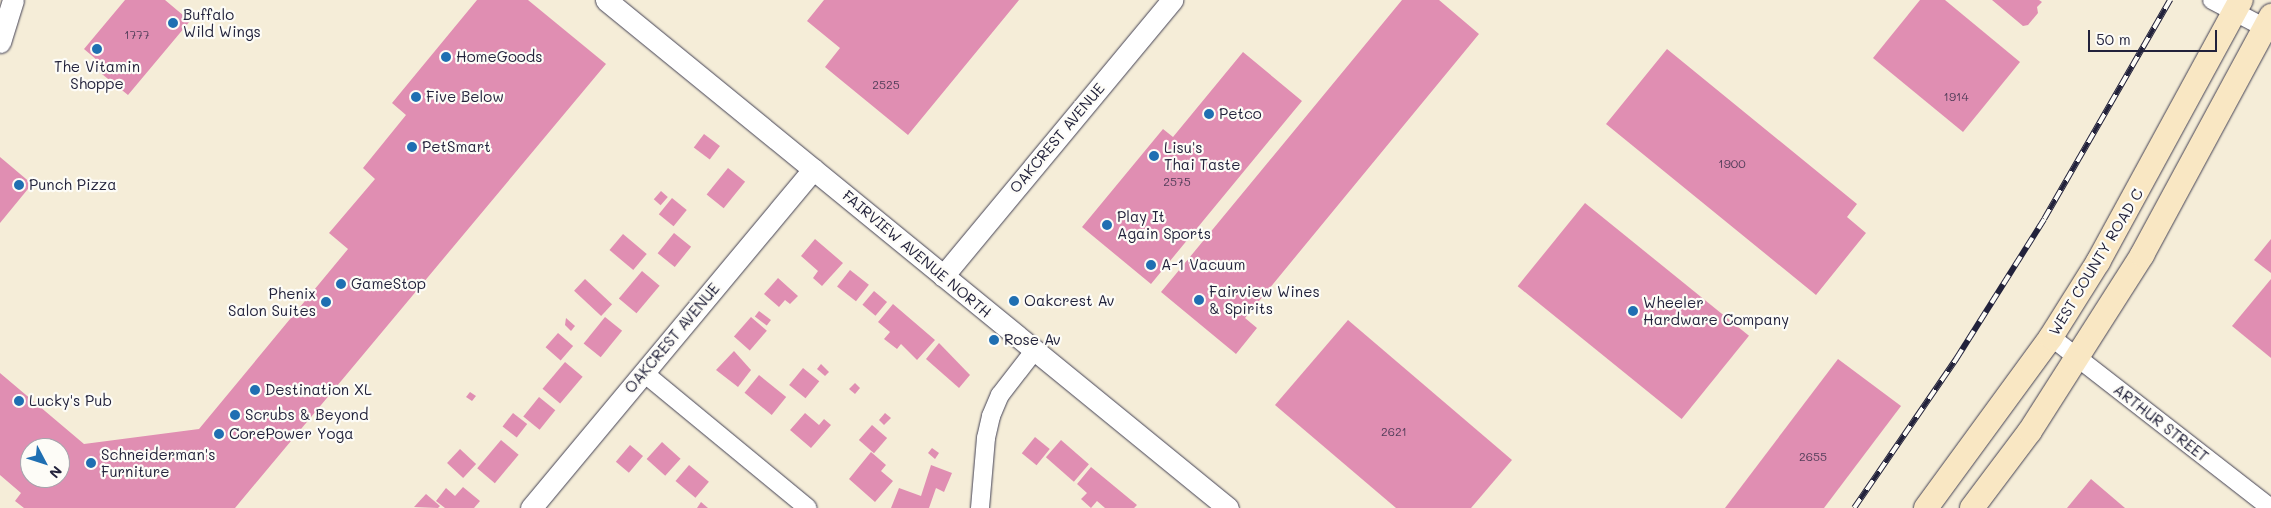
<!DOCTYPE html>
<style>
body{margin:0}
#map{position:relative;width:2271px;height:508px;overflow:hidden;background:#f5edd8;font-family:Mali,sans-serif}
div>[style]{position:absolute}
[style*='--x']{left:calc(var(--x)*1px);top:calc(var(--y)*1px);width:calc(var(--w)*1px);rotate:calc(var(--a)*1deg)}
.building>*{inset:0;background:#e08eb2;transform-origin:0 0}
.roads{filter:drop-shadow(0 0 1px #424053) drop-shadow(0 0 1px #424053)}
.minor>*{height:18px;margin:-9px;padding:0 9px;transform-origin:9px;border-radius:9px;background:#fff}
.tertiary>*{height:21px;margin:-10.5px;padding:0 10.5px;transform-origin:10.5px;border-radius:10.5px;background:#fff}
.secondary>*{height:24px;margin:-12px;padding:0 12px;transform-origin:12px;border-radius:12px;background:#f9e7c3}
.rail>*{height:5.5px;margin-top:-2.75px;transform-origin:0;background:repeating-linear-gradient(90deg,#fdfcf7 0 11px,#22223b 0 22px);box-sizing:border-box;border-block:1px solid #22223b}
.dots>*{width:14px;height:14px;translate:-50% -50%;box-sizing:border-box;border:2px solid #fdfcf7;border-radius:50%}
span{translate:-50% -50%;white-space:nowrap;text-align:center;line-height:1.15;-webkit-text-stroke:4.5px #fdfcf7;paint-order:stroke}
.number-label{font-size:12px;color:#523d59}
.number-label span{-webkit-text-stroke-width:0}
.poi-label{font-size:15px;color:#22223b}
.left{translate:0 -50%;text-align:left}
.right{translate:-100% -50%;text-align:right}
.street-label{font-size:15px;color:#22223b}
.north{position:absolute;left:20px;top:438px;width:50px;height:50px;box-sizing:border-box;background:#fdfcf7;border:1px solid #a5a5ac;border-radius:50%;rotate:130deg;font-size:14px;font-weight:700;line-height:20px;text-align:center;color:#22223b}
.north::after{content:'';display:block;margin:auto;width:18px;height:22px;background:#1f6fb2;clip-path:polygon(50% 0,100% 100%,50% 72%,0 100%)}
.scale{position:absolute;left:2088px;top:30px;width:129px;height:22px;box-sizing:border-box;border:2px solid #22223b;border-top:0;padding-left:6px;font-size:15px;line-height:18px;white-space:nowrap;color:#22223b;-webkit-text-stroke:4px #fdfcf7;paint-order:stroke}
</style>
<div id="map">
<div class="building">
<i style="clip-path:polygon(125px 0,165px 0,190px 21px,128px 95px,92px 66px,97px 60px,84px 49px)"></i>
<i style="clip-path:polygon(evenodd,477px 0,528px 0,606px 64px,235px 508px,24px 508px,15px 501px,21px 493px,0 475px,0 373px,84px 444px,199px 429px,348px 249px,329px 233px,375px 179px,363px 168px,406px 115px,392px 103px,477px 0,30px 448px,60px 448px,60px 478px,30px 478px,30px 448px)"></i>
<i style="clip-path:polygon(824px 0,1019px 0,908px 135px,825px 67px,840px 48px,807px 21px)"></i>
<i style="clip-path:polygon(1402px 0,1439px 0,1479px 34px,1245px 318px,1257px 328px,1236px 354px,1161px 292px)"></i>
<i style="clip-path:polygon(1920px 0,1945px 0,2020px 62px,1963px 132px,1873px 58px)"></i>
<i style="clip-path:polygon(1992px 0,2039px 0,2042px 2px,2037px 7px,2038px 13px,2028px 25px,2023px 26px)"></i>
<i style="clip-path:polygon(1667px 49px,1857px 204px,1847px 217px,1866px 233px,1816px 295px,1606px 124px)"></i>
<i style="clip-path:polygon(1243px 52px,1302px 101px,1151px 284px,1082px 227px,1163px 129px,1173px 137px)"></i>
<i style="left:704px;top:134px;width:20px;height:17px;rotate:37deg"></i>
<i style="clip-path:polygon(0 157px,32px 184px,0 223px)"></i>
<i style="left:728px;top:168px;width:22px;height:34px;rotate:39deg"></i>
<i style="left:661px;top:191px;width:9px;height:11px;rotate:41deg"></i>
<i style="left:672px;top:198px;width:19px;height:21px;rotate:39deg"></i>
<i style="left:1585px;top:203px;width:211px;height:107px;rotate:39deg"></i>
<i style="left:674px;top:233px;width:22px;height:26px;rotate:39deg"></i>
<i style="left:623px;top:234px;width:31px;height:21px;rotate:40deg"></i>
<i style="clip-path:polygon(815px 239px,843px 263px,822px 286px,813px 278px,818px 271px,801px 256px)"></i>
<i style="clip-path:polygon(2271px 239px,2271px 273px,2254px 260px)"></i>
<i style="left:850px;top:270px;width:24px;height:21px;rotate:38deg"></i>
<i style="left:642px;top:271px;width:23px;height:36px;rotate:40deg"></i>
<i style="clip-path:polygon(778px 278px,798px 296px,790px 304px,785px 300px,779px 307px,764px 294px)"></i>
<i style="left:585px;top:279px;width:37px;height:16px;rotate:43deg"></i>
<i style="clip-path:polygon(2271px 279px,2271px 358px,2232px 326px)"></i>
<i style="left:874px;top:291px;width:17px;height:18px;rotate:40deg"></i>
<i style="clip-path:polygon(893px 304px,935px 340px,917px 360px,901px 344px,897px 349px,884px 339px,890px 332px,878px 322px)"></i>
<i style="left:759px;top:311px;width:15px;height:7px;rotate:37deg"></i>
<i style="left:605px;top:317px;width:22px;height:34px;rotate:39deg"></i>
<i style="left:751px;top:317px;width:21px;height:26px;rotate:41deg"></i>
<i style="clip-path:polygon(566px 318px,575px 326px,571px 331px,565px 325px)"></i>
<i style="clip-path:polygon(1348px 320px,1512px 460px,1471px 508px,1396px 508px,1275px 405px)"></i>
<i style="left:558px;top:333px;width:20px;height:19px;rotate:41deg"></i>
<i style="clip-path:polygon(939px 343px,970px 375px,959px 388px,926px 359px)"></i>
<i style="clip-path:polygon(734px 351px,751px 370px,738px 387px,716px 370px)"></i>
<i style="clip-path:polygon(1838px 359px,1901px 406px,1824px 508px,1725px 508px)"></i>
<i style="left:565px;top:362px;width:23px;height:35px;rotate:40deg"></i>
<i style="clip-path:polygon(821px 364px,829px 372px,825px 376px,817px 369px)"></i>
<i style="left:803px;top:368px;width:21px;height:22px;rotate:39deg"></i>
<i style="left:759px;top:375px;width:35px;height:23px;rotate:39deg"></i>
<i style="clip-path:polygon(855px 383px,860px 388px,855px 394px,849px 389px)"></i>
<i style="clip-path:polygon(470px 392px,476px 396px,472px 401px,466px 397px)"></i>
<i style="left:539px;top:397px;width:21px;height:25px;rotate:39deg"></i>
<i style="left:513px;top:413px;width:18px;height:17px;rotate:38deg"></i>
<i style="clip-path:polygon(805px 413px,819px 425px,824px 419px,831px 425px,811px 448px,790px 430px)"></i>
<i style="clip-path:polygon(885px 413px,891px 418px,884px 425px,879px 420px)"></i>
<i style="left:872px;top:425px;width:20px;height:20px;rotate:41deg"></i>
<i style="left:1035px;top:437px;width:19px;height:21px;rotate:39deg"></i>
<i style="left:501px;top:440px;width:23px;height:37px;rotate:40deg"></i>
<i style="left:1061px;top:440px;width:37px;height:23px;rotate:41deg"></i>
<i style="left:662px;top:442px;width:25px;height:23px;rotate:42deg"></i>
<i style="left:630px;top:445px;width:17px;height:22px;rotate:40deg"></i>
<i style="clip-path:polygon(932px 448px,939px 453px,935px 459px,928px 453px)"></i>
<i style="left:460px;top:449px;width:22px;height:19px;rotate:43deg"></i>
<i style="clip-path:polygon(871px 452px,886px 465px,881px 471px,893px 481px,875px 502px,849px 479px)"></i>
<i style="left:689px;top:465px;width:26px;height:21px;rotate:40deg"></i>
<i style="clip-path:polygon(931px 465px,952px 473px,944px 492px,936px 488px,929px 508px,891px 508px,899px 488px,921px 496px)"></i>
<i style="clip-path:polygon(1091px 467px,1137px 505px,1134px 508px,1105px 508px,1097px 501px,1091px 508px,1081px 499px,1087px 493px,1077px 484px)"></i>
<i style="clip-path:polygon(2091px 479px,2125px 508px,2067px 508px)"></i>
<i style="clip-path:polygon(463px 487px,480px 501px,474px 508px,445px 508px,436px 501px,446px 488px,455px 496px)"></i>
<i style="clip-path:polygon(426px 494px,440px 506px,438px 508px,414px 507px)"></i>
<i style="clip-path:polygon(701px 502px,708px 508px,697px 508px)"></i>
</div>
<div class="roads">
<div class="minor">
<i style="--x:2212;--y:0;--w:67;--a:27.7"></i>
<i style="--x:2051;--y:337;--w:279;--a:37.9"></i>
<i style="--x:644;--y:373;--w:212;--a:39.5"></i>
<i style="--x:980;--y:508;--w:70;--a:-85.1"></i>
<i style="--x:986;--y:438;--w:23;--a:-77"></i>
<i style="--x:991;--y:416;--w:23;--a:-67"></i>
<i style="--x:1000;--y:395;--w:56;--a:-52.3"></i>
</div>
<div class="tertiary">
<i style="--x:606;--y:0;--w:803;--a:39.24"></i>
<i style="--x:0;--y:42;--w:44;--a:-72.8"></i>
<i style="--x:943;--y:276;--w:359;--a:-50.3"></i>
<i style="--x:531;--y:508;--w:441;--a:-50.2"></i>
</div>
<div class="secondary">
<i style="--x:1926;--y:508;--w:212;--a:-53.8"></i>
<i style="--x:2051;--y:337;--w:89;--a:-57.9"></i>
<i style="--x:2098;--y:262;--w:298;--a:-61.4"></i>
<i style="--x:1972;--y:508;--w:96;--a:-53"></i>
<i style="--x:2030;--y:431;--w:209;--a:-57.5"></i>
<i style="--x:2142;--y:255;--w:272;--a:-61.6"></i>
</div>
</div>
<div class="rail">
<i style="--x:1854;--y:508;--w:181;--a:-55.6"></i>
<i style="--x:1956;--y:359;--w:165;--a:-57.8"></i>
<i style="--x:2044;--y:219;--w:253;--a:-60.1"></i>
</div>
<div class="dots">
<i style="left:173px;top:23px;background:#1f6fb2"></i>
<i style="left:97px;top:49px;background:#1f6fb2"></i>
<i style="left:446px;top:57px;background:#1f6fb2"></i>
<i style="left:416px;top:97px;background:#1f6fb2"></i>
<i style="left:1209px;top:114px;background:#1f6fb2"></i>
<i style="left:412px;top:147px;background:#1f6fb2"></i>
<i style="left:1154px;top:156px;background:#1f6fb2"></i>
<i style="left:19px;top:185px;background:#1f6fb2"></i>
<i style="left:1107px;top:225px;background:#1f6fb2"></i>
<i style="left:1151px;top:265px;background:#1f6fb2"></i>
<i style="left:341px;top:284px;background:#1f6fb2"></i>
<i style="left:1199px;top:300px;background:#1f6fb2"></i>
<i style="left:1014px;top:301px;background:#1f6fb2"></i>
<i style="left:326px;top:302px;background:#1f6fb2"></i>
<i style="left:1633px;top:311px;background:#1f6fb2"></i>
<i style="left:994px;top:340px;background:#1f6fb2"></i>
<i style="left:255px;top:390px;background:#1f6fb2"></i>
<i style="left:19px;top:401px;background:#1f6fb2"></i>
<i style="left:235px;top:415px;background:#1f6fb2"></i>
<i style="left:219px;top:434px;background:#1f6fb2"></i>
<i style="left:91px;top:463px;background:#1f6fb2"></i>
</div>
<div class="number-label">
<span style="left:137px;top:35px">1777</span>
<span style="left:886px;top:85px">2525</span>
<span style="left:1956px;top:97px">1914</span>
<span style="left:1732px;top:164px">1900</span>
<span style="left:1177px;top:182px">2575</span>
<span style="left:1394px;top:432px">2621</span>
<span style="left:1813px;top:457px">2655</span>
</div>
<div class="poi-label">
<span class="left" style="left:183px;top:23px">Buffalo<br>Wild Wings</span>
<span class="left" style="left:456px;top:57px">HomeGoods</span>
<span style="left:97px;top:75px">The Vitamin<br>Shoppe</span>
<span class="left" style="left:426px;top:97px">Five Below</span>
<span class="left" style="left:1219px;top:114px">Petco</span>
<span class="left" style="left:422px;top:147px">PetSmart</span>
<span class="left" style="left:1164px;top:156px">Lisu's<br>Thai Taste</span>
<span class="left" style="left:29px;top:185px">Punch Pizza</span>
<span class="left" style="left:1117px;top:225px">Play It<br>Again Sports</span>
<span class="left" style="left:1161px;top:265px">A-1 Vacuum</span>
<span class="left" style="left:351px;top:284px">GameStop</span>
<span class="left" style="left:1209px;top:300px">Fairview Wines<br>&amp; Spirits</span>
<span class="right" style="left:316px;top:302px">Phenix<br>Salon Suites</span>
<span class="left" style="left:1024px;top:301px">Oakcrest Av</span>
<span class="left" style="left:1643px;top:311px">Wheeler<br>Hardware Company</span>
<span class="left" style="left:1004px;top:340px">Rose Av</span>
<span class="left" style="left:265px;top:390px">Destination XL</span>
<span class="left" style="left:29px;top:401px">Lucky's Pub</span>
<span class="left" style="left:245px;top:415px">Scrubs &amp; Beyond</span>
<span class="left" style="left:229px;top:434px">CorePower Yoga</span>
<span class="left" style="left:101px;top:463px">Schneiderman's<br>Furniture</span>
</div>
<div class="street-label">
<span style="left:1057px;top:138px;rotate:-50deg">OAKCREST AVENUE</span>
<span style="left:917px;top:254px;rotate:40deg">FAIRVIEW AVENUE NORTH</span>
<span style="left:2096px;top:262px;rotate:-59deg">WEST COUNTY ROAD C</span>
<span style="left:672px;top:338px;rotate:-50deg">OAKCREST AVENUE</span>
<span style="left:2161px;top:423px;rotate:38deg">ARTHUR STREET</span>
</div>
<div class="north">N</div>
<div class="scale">50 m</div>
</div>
